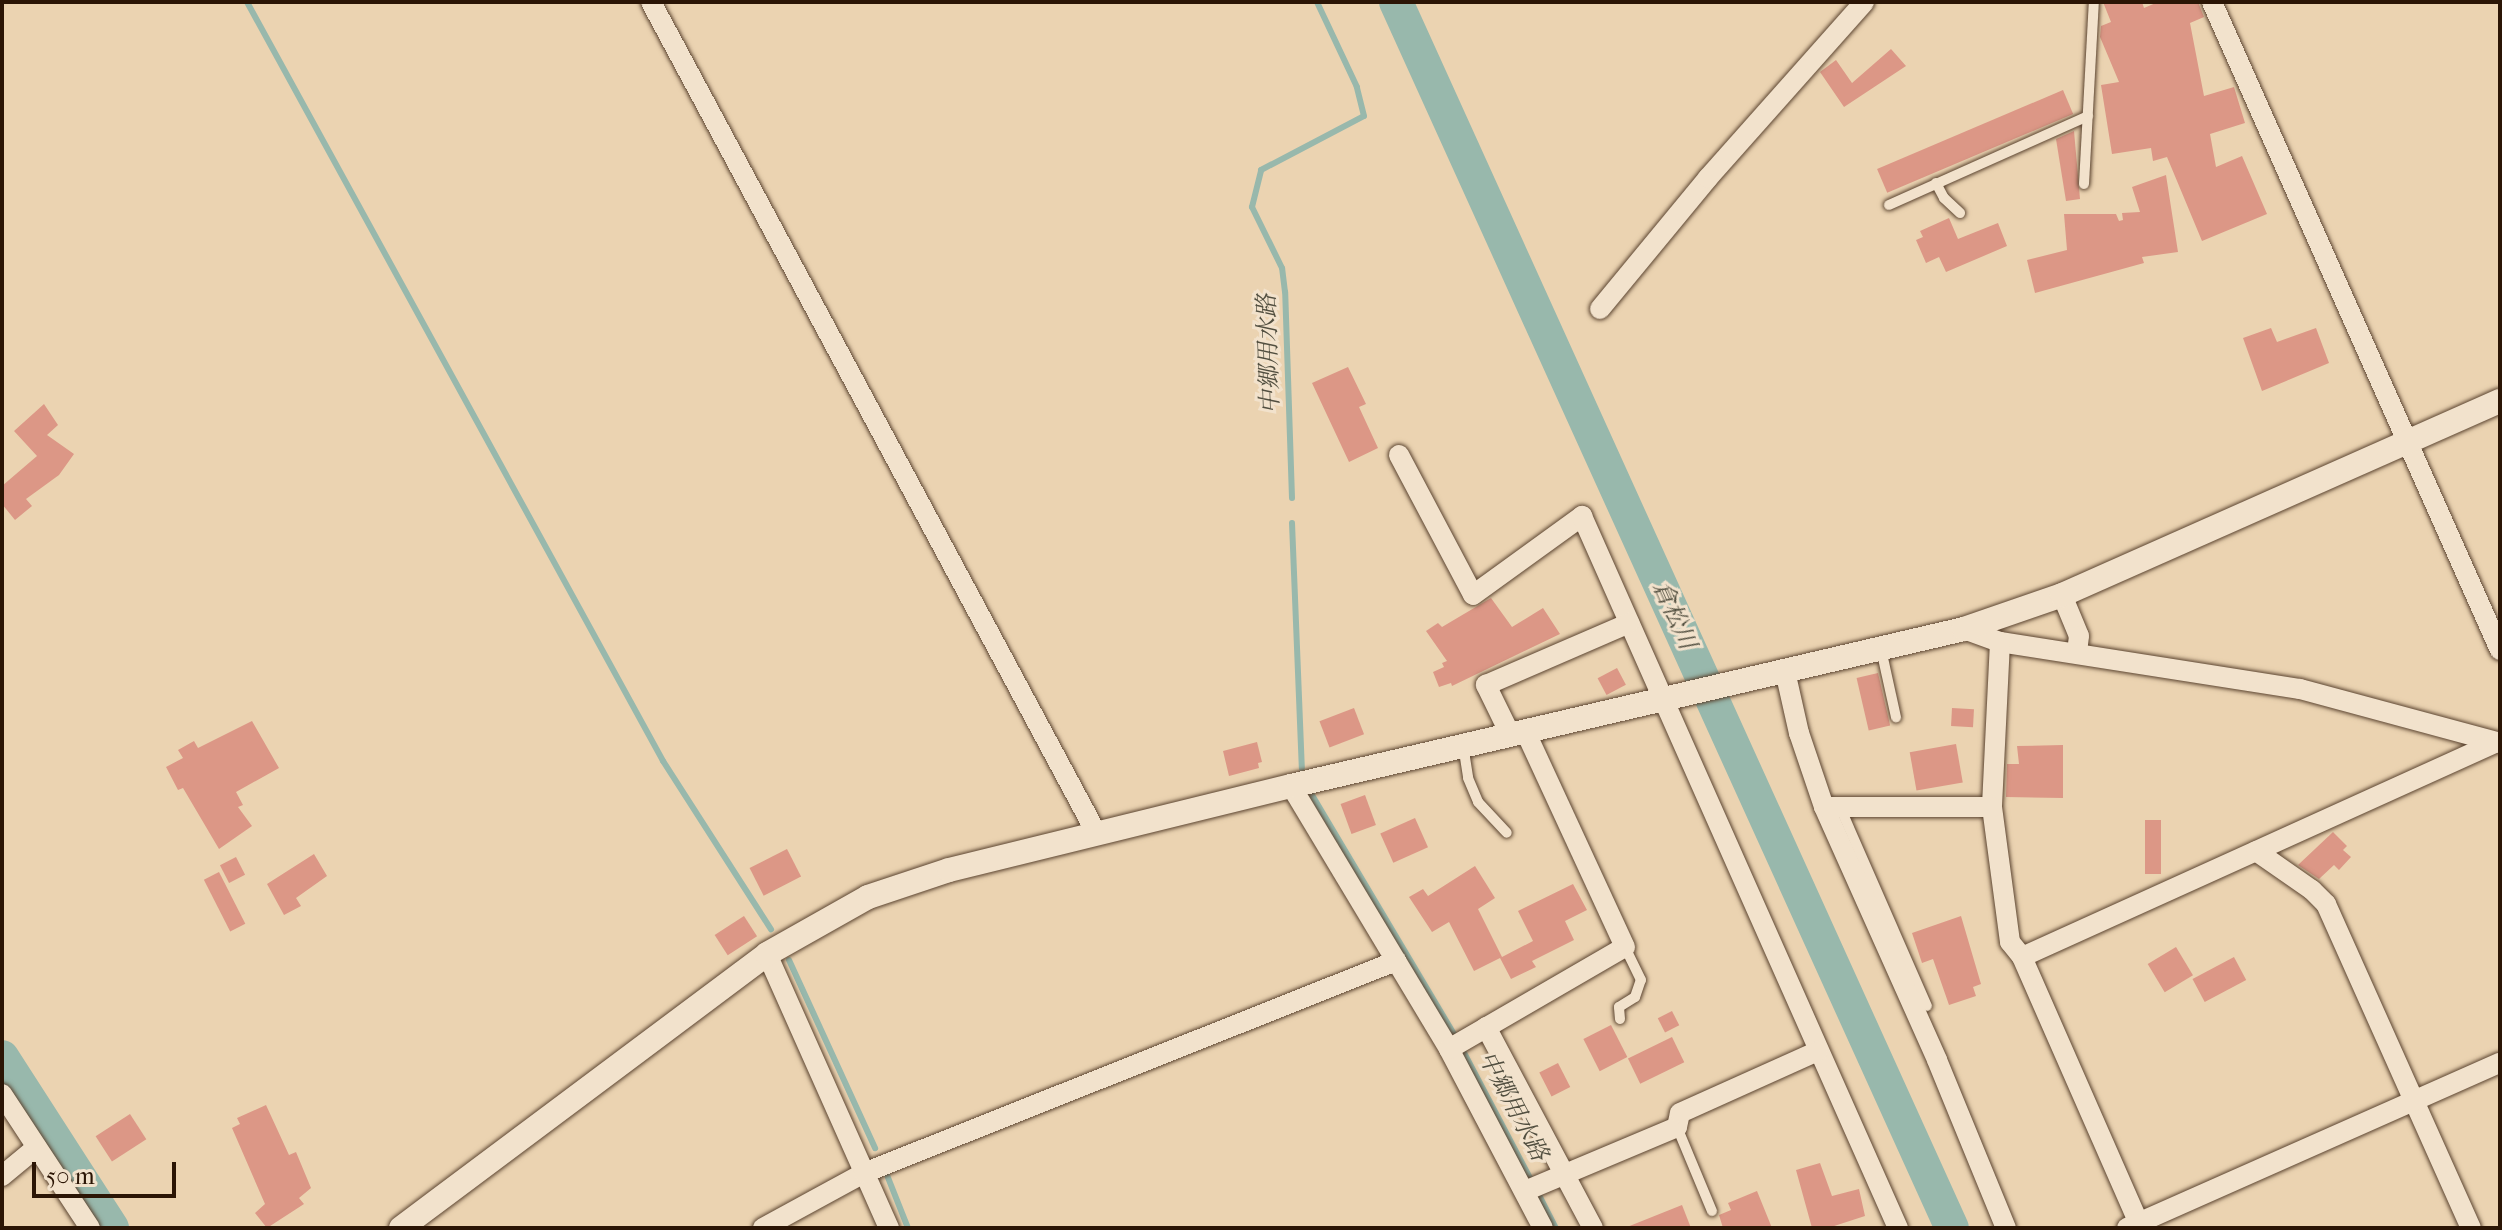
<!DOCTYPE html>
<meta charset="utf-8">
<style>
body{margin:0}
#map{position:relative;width:2502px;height:1230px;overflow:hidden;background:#ebd3b1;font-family:"IM FELL French Canon","Noto Serif JP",serif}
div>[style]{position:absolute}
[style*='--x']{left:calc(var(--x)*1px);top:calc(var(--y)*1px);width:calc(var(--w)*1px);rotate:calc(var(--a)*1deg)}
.stream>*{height:6px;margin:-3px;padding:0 3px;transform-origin:3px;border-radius:3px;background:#98b8ac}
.river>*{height:34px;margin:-17px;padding:0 17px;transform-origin:17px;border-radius:17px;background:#98b8ac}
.building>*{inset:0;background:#dc9786;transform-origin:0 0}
.roads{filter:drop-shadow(0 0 2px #5b4430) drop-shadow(0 0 2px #5b4430)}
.service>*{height:10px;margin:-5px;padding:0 5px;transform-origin:5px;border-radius:5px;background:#f2e2cc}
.minor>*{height:20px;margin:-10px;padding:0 10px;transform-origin:10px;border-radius:10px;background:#f2e2cc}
.tertiary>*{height:24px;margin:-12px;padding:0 12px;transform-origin:12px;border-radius:12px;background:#f2e2cc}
span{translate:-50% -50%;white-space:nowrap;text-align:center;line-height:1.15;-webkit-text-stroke:6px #f2e2cc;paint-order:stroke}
.water-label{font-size:24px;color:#514e3f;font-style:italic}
.frame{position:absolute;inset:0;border:4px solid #2b1505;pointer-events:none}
.scale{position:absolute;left:32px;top:1162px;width:144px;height:36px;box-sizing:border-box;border:4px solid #2b1505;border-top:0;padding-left:10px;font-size:24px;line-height:28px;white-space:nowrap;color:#2b1505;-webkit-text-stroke:6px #f2e2cc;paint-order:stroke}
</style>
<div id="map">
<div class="stream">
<i style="--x:247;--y:2;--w:866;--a:61.27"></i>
<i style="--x:663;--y:761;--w:200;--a:57.3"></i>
<i style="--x:1292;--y:498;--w:206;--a:-91.9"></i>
<i style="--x:1285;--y:292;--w:24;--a:-97"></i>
<i style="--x:1282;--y:268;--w:68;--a:-116.2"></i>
<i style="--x:1252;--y:207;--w:38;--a:-76"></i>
<i style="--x:1261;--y:170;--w:116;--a:-27.7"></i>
<i style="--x:1364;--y:116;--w:30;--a:-104"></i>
<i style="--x:1357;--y:87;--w:94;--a:-115.2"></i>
<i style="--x:1292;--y:523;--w:245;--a:87.7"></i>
<i style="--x:1312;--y:795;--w:282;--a:59.3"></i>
<i style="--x:789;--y:960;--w:207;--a:65.4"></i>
<i style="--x:1462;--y:1049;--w:148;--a:62.2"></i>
<i style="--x:885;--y:1170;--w:62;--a:68.4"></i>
<i style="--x:1538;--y:1193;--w:39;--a:63"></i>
</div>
<div class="river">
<i style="--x:1396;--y:2;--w:1346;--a:65.61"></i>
<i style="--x:2;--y:1057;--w:203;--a:57.2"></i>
</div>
<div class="building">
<i style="clip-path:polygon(2103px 2px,2142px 2px,2144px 8px,2158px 2px,2198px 2px,2204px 17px,2190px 23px,2204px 96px,2234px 87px,2245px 123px,2210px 134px,2216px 167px,2242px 156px,2267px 214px,2202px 241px,2167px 157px,2153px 161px,2151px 148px,2112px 154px,2101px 85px,2119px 82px,2100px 37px,2101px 26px,2111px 22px)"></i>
<i style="clip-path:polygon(1891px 49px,1906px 66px,1844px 107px,1820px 72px,1836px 60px,1852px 83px)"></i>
<i style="left:2063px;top:90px;width:26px;height:202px;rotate:67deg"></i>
<i style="clip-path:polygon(2074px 131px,2080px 199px,2066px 201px,2056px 139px)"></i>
<i style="clip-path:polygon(2166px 175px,2178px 252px,2142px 257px,2144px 263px,2035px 293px,2027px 260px,2067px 250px,2064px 214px,2116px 214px,2119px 221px,2123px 220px,2122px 213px,2140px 212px,2132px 187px)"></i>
<i style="clip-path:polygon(1949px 218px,1958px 239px,1998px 223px,2007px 246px,1946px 272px,1939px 257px,1926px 263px,1916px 240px,1923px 237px,1920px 231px)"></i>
<i style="clip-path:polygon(2271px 328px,2277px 342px,2316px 328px,2329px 363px,2262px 391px,2243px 338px)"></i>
<i style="clip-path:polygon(1348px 367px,1366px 404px,1359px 407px,1378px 448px,1349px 462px,1312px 383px)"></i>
<i style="clip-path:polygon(44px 404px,58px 425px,47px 435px,74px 454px,59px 475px,26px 499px,32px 506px,15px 520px,2px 504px,2px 486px,37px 456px,14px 431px)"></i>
<i style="clip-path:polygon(1491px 598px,1512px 627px,1543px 608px,1560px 634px,1452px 686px,1451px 683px,1439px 687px,1433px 672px,1444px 667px,1442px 663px,1447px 661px,1426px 631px,1438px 623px,1442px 627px)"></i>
<i style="left:1617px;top:668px;width:19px;height:22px;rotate:62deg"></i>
<i style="left:1878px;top:673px;width:54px;height:22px;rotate:77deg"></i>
<i style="left:1354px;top:708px;width:28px;height:37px;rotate:69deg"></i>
<i style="left:1952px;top:708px;width:22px;height:18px;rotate:3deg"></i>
<i style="clip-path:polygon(252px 721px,279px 768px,236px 792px,243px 805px,238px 807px,252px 826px,219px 849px,183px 788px,178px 790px,166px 767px,183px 758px,178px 750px,194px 741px,198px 748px)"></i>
<i style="clip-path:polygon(1257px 742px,1262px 762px,1258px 763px,1259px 768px,1229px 776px,1223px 751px)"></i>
<i style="left:1956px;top:744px;width:39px;height:47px;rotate:80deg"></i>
<i style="clip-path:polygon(2063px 745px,2063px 798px,2006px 797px,2007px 764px,2019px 764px,2017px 746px)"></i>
<i style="left:1365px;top:795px;width:32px;height:26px;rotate:70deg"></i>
<i style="left:1415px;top:818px;width:32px;height:38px;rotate:66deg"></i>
<i style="left:2145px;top:820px;width:16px;height:54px"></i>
<i style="clip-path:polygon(2333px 832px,2347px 846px,2343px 850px,2351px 857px,2339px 870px,2334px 865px,2319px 879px,2298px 865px)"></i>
<i style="left:787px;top:849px;width:31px;height:42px;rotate:63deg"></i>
<i style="clip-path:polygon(314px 854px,327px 876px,296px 898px,301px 906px,284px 915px,267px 884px)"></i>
<i style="left:236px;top:857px;width:20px;height:18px;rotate:63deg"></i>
<i style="clip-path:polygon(1475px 866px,1495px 898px,1478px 909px,1502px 957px,1533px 941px,1518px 911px,1573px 884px,1587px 910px,1565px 921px,1574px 940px,1532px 961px,1536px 967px,1511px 979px,1500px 958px,1474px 971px,1449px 922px,1432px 932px,1409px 897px,1423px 889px,1428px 896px)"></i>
<i style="left:219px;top:872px;width:58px;height:17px;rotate:63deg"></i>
<i style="left:744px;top:916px;width:24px;height:35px;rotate:57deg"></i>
<i style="clip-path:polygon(1961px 916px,1981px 984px,1973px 987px,1976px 996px,1949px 1005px,1933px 959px,1922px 963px,1912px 933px)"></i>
<i style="left:2176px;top:947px;width:33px;height:33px;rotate:59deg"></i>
<i style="left:2234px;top:957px;width:26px;height:47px;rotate:62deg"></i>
<i style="left:1672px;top:1011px;width:16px;height:16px;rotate:63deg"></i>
<i style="left:1611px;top:1025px;width:36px;height:31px;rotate:63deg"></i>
<i style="left:1672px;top:1037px;width:28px;height:49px;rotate:64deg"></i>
<i style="left:1558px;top:1063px;width:27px;height:21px;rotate:63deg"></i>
<i style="clip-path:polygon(266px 1105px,289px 1155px,296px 1152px,311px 1188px,299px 1198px,304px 1204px,267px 1228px,255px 1213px,265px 1204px,232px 1128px,240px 1124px,237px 1118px)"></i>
<i style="left:130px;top:1114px;width:30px;height:41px;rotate:57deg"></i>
<i style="clip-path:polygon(1820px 1163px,1832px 1196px,1859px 1189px,1865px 1216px,1828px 1228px,1812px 1228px,1796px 1170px)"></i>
<i style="clip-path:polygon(1757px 1191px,1772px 1228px,1723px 1228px,1719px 1215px,1731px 1210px,1728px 1203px)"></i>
<i style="clip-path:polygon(1682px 1205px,1691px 1228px,1627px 1228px,1627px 1227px)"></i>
</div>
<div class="roads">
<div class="service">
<i style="--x:1936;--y:183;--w:17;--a:62"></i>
<i style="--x:1944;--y:198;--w:22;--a:43"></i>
<i style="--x:2084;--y:184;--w:182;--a:-86.9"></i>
<i style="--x:1889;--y:205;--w:218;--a:-24.1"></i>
<i style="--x:1881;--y:649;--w:70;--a:77.6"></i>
<i style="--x:1463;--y:745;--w:33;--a:81"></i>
<i style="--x:1468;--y:778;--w:26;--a:67"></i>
<i style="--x:1478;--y:802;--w:42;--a:46.9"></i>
<i style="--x:1840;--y:807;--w:217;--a:66.4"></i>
<i style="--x:1620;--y:1019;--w:12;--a:-95"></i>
<i style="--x:1619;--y:1007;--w:19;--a:-32"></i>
<i style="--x:1635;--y:997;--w:18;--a:-71"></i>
<i style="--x:1641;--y:980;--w:37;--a:-116"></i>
<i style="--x:1677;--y:1127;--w:91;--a:67.4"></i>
</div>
<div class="minor">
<i style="--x:651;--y:2;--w:944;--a:61.81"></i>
<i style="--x:2212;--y:2;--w:709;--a:66.04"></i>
<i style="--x:1600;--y:309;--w:170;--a:-50.5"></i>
<i style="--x:1708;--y:178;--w:235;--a:-48.4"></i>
<i style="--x:1399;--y:455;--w:158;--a:62.1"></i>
<i style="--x:1473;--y:595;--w:135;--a:-35.9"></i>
<i style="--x:1582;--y:516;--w:779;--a:66.07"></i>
<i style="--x:2062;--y:595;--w:44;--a:67.5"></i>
<i style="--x:2079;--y:636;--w:17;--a:97"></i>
<i style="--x:1964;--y:629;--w:38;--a:20"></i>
<i style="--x:2000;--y:642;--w:304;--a:8.9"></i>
<i style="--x:2300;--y:689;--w:207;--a:15.1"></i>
<i style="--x:2000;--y:642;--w:165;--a:92.8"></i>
<i style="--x:1992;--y:807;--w:136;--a:82.4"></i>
<i style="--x:2010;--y:942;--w:19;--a:51"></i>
<i style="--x:2022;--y:957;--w:521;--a:-24.35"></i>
<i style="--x:1785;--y:671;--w:64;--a:77.3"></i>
<i style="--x:1799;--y:733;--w:78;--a:71.3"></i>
<i style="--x:1824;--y:807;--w:277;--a:65.9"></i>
<i style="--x:1937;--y:1060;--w:182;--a:67.7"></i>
<i style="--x:1510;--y:734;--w:55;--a:-116.1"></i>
<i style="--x:1486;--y:685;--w:156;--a:-23.4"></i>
<i style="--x:1291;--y:786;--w:307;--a:59"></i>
<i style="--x:1449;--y:1049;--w:202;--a:62.3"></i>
<i style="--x:1824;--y:807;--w:168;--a:0"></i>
<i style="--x:2256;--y:851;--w:68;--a:34.9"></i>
<i style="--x:2312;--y:890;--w:20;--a:45"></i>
<i style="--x:2326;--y:904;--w:355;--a:65.9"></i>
<i style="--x:767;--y:954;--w:300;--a:66"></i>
<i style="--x:2022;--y:957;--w:291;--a:66.3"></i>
<i style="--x:1486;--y:1027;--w:228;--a:62"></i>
<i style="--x:1449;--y:1049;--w:203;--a:-30.1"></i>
<i style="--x:1625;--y:947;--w:238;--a:-114.8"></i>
<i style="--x:2;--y:1094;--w:160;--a:56.7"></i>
<i style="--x:2;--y:1176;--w:45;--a:-39.6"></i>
<i style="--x:1525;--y:1191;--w:165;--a:-22.8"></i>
<i style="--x:1677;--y:1127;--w:14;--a:-78"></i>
<i style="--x:1680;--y:1113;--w:151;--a:-24.2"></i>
<i style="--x:763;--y:1228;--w:115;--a:-28.6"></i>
<i style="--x:864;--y:1173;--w:573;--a:-21.73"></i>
<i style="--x:2127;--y:1228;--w:408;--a:-23.9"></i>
</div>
<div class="tertiary">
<i style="--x:401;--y:1228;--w:457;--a:-36.8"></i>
<i style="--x:767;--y:954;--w:116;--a:-29.4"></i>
<i style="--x:868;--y:897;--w:85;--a:-18.4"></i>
<i style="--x:949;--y:870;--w:352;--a:-13.8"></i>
<i style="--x:1291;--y:786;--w:691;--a:-13.13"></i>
<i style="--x:1964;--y:629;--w:104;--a:-19.1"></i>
<i style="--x:2062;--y:595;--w:479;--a:-23.9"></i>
</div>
</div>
<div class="water-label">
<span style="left:1269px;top:354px;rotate:-92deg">中郷用水路</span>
<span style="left:1674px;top:615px;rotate:66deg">倉松川</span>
<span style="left:1513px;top:1106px;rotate:62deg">中郷用水路</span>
</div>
<div class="frame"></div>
<div class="scale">50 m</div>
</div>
